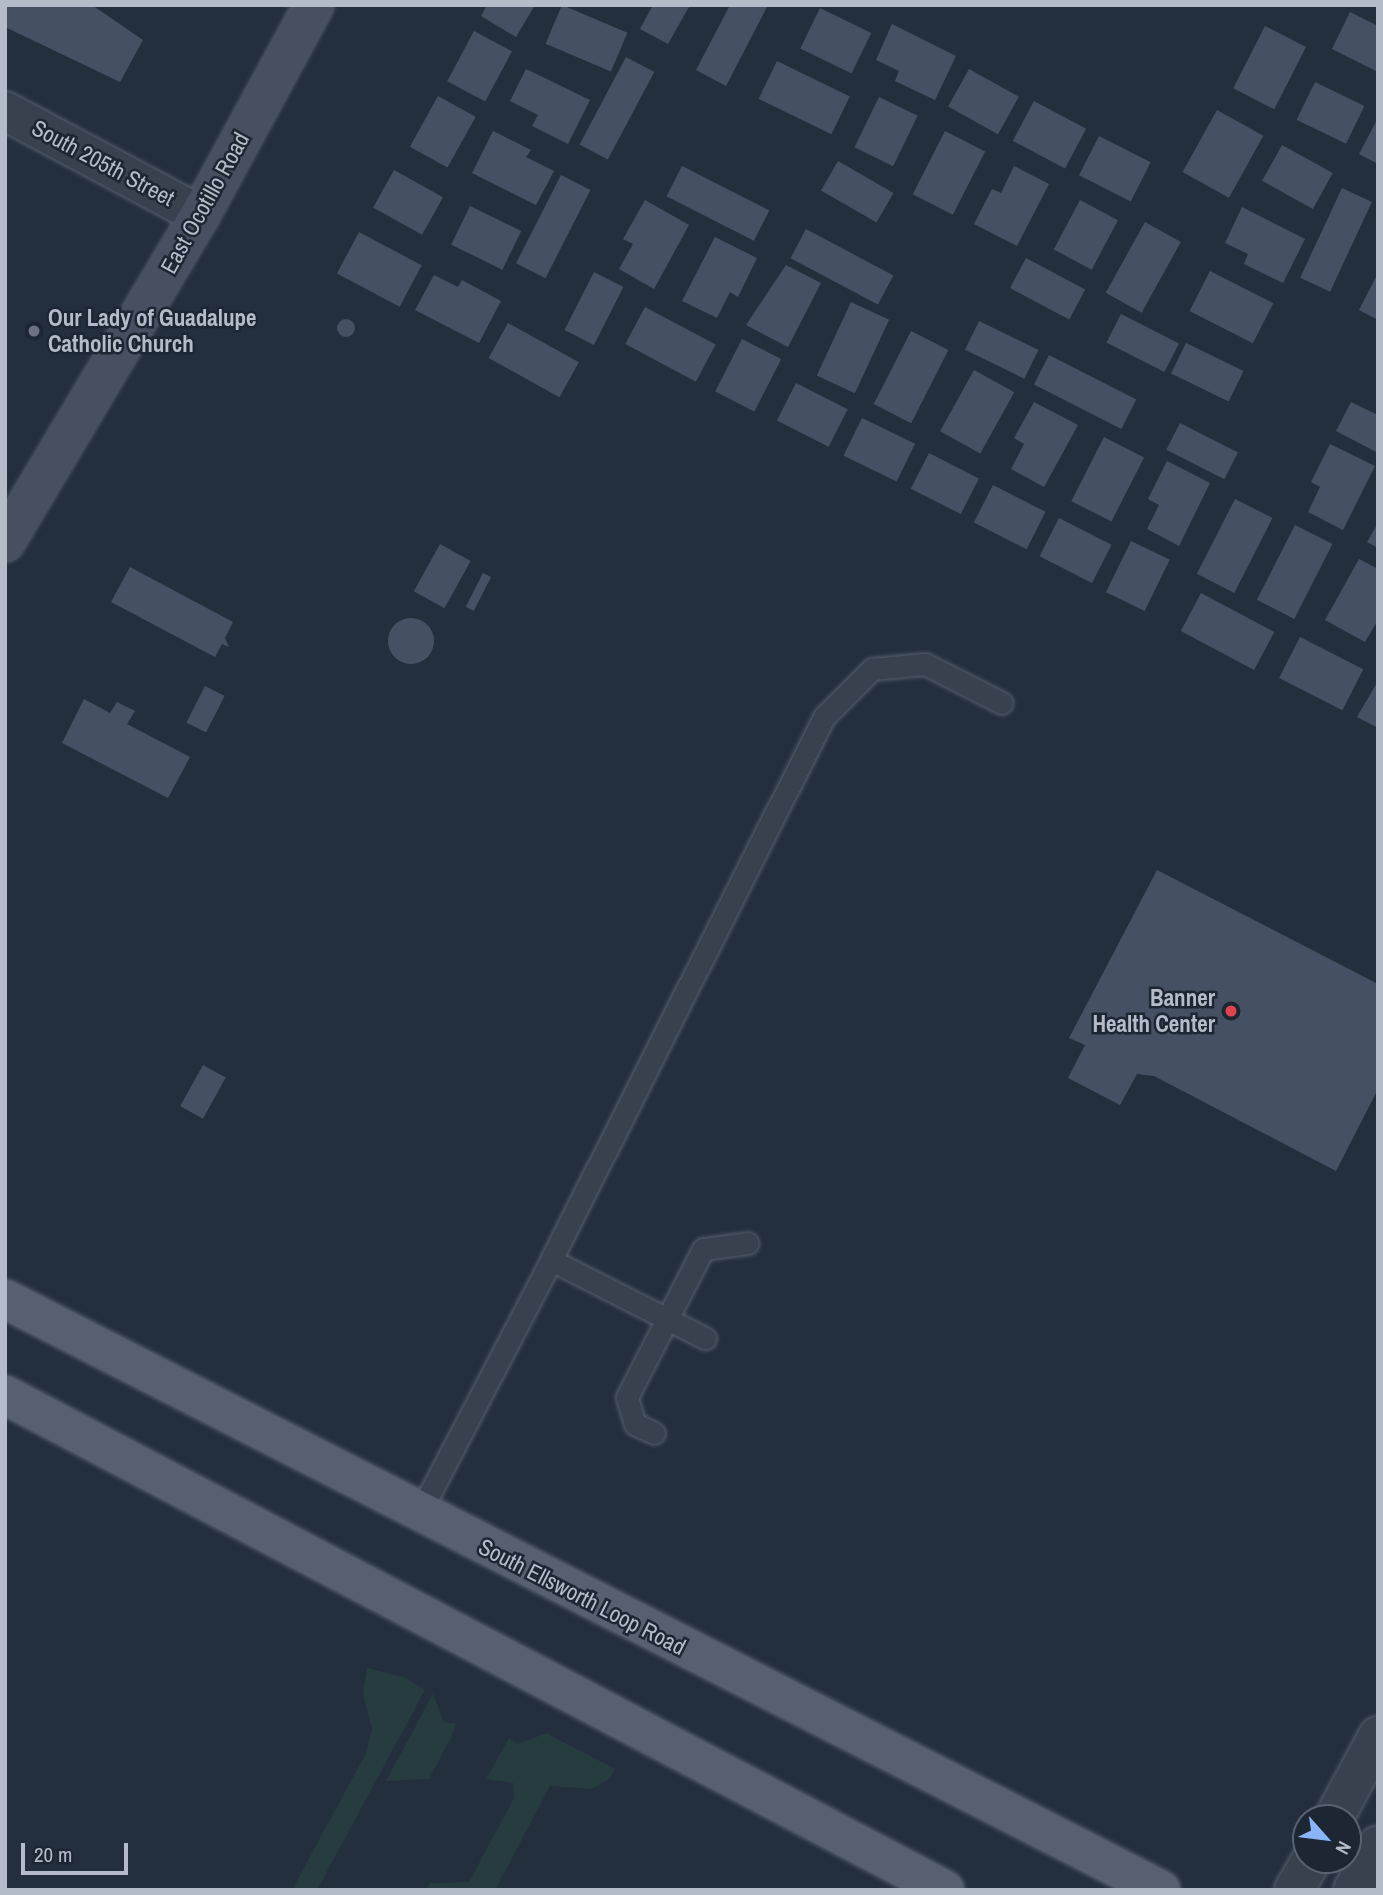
<!DOCTYPE html>
<style>
body{margin:0}
#map{position:relative;width:1383px;height:1895px;overflow:hidden;background:#242f3e;font-family:"Archivo Narrow",sans-serif}
div>[style]{position:absolute}
[style*='--x']{left:calc(var(--x)*1px);top:calc(var(--y)*1px);width:calc(var(--w)*1px);rotate:calc(var(--a)*1deg)}
.green>*{inset:0;background:#263c3f}
.building>*{inset:0;background:#455162;transform-origin:0 0}
.round{border-radius:50%}
.roads{filter:drop-shadow(0 0 2px #565f6c) drop-shadow(0 0 2px #565f6c)}
.service>*{height:21px;margin:-10.5px;padding:0 10.5px;transform-origin:10.5px;border-radius:10.5px;background:#38414e}
.minor>*{height:38px;margin:-19px;padding:0 19px;transform-origin:19px;border-radius:19px;background:#38414e}
.tertiary>*{height:38px;margin:-19px;padding:0 19px;transform-origin:19px;border-radius:19px;background:#38414e}
.secondary>*{height:38px;margin:-19px;padding:0 19px;transform-origin:19px;border-radius:19px;background:#465061}
.primary>*{height:38px;margin:-19px;padding:0 19px;transform-origin:19px;border-radius:19px;background:#56606e}
.dots>*{width:19px;height:19px;translate:-50% -50%;box-sizing:border-box;border:4px solid #1d2633;border-radius:50%}
span{translate:-50% -50%;white-space:nowrap;text-align:center;line-height:1.15;-webkit-text-stroke:5px #1d2633;paint-order:stroke}
.street-label{font-size:23px;color:#b4bcc9}
.poi-label{font-size:23px;color:#b4bcc9;font-weight:700}
.left{translate:0 -50%;text-align:left}
.right{translate:-100% -50%;text-align:right}
.frame{position:absolute;inset:0;border:7px solid #b4bcc9;pointer-events:none}
.north{position:absolute;left:1292px;top:1804px;width:70px;height:70px;box-sizing:border-box;background:#1d2633;border:2px solid #59626f;border-radius:50%;rotate:118deg;font-size:19px;font-weight:700;line-height:28px;text-align:center;color:#b4bcc9}
.north::after{content:'';display:block;margin:auto;width:24px;height:32px;background:#8ab4f8;clip-path:polygon(50% 0,100% 100%,50% 72%,0 100%)}
.scale{position:absolute;left:21px;top:1843px;width:107px;height:32px;box-sizing:border-box;border:4px solid #b4bcc9;border-top:0;padding-left:9px;font-size:21px;line-height:24px;white-space:nowrap;color:#b4bcc9;-webkit-text-stroke:5px #1d2633;paint-order:stroke}
</style>
<div id="map">
<div class="green">
<i style="clip-path:polygon(367px 1668px,406px 1678px,425px 1690px,317px 1890px,292px 1890px,366px 1753px,372px 1729px,363px 1694px)"></i>
<i style="clip-path:polygon(433px 1694px,444px 1722px,456px 1724px,451px 1738px,429px 1779px,386px 1781px)"></i>
<i style="clip-path:polygon(546px 1733px,615px 1769px,608px 1780px,591px 1789px,550px 1786px,495px 1890px,426px 1890px,430px 1883px,469px 1882px,514px 1798px,513px 1783px,486px 1779px,509px 1738px,518px 1744px)"></i>
</div>
<div class="building">
<i style="clip-path:polygon(5px 5px,92px 5px,143px 40px,120px 82px,5px 27px)"></i>
<i style="clip-path:polygon(487px 5px,535px 5px,516px 37px,481px 16px)"></i>
<i style="left:562px;top:5px;width:71px;height:42px;rotate:23deg"></i>
<i style="clip-path:polygon(653px 5px,690px 5px,668px 44px,640px 29px)"></i>
<i style="clip-path:polygon(730px 5px,768px 5px,726px 86px,696px 70px)"></i>
<i style="left:820px;top:8px;width:57px;height:45px;rotate:26deg"></i>
<i style="clip-path:polygon(1350px 12px,1378px 26px,1378px 72px,1332px 49px)"></i>
<i style="clip-path:polygon(892px 24px,956px 56px,935px 100px,895px 81px,899px 71px,876px 60px)"></i>
<i style="left:1265px;top:26px;width:46px;height:70px;rotate:27deg"></i>
<i style="left:474px;top:31px;width:43px;height:57px;rotate:28deg"></i>
<i style="left:626px;top:57px;width:32px;height:99px;rotate:28deg"></i>
<i style="left:777px;top:61px;width:81px;height:42px;rotate:26deg"></i>
<i style="clip-path:polygon(526px 69px,590px 100px,568px 144px,532px 126px,538px 115px,510px 101px)"></i>
<i style="left:969px;top:69px;width:57px;height:43px;rotate:29deg"></i>
<i style="left:1315px;top:82px;width:55px;height:42px;rotate:26deg"></i>
<i style="left:438px;top:96px;width:43px;height:58px;rotate:29deg"></i>
<i style="left:879px;top:97px;width:43px;height:56px;rotate:26deg"></i>
<i style="left:1034px;top:101px;width:59px;height:45px;rotate:28deg"></i>
<i style="left:1217px;top:110px;width:53px;height:71px;rotate:29deg"></i>
<i style="clip-path:polygon(1378px 118px,1378px 164px,1359px 154px)"></i>
<i style="clip-path:polygon(493px 131px,531px 150px,526px 157px,554px 171px,536px 205px,472px 173px)"></i>
<i style="left:945px;top:131px;width:45px;height:71px;rotate:27deg"></i>
<i style="left:1099px;top:136px;width:58px;height:44px;rotate:27deg"></i>
<i style="left:1282px;top:145px;width:58px;height:41px;rotate:29deg"></i>
<i style="left:838px;top:161px;width:64px;height:34px;rotate:30deg"></i>
<i style="left:682px;top:166px;width:98px;height:34px;rotate:27deg"></i>
<i style="clip-path:polygon(1014px 166px,1049px 184px,1017px 246px,974px 224px,992px 189px,1001px 193px)"></i>
<i style="left:394px;top:170px;width:56px;height:43px;rotate:29deg"></i>
<i style="left:561px;top:175px;width:33px;height:99px;rotate:27deg"></i>
<i style="left:1342px;top:188px;width:33px;height:99px;rotate:25deg"></i>
<i style="clip-path:polygon(645px 200px,689px 225px,654px 289px,619px 269px,633px 244px,623px 239px)"></i>
<i style="left:1080px;top:200px;width:43px;height:56px;rotate:28deg"></i>
<i style="left:470px;top:206px;width:57px;height:43px;rotate:26deg"></i>
<i style="clip-path:polygon(1242px 207px,1305px 239px,1283px 283px,1244px 264px,1248px 254px,1225px 243px)"></i>
<i style="left:1145px;top:222px;width:41px;height:81px;rotate:29deg"></i>
<i style="left:806px;top:229px;width:99px;height:33px;rotate:28deg"></i>
<i style="left:359px;top:232px;width:71px;height:47px;rotate:28deg"></i>
<i style="clip-path:polygon(715px 237px,757px 258px,738px 297px,730px 292px,717px 318px,682px 301px)"></i>
<i style="left:1026px;top:258px;width:67px;height:34px;rotate:28deg"></i>
<i style="clip-path:polygon(786px 265px,821px 283px,788px 347px,746px 325px)"></i>
<i style="left:1210px;top:271px;width:71px;height:45px;rotate:27deg"></i>
<i style="left:594px;top:272px;width:33px;height:65px;rotate:27deg"></i>
<i style="clip-path:polygon(1378px 273px,1378px 320px,1359px 310px)"></i>
<i style="clip-path:polygon(434px 275px,458px 287px,462px 280px,501px 301px,479px 343px,415px 310px)"></i>
<i style="left:851px;top:302px;width:42px;height:81px;rotate:25deg"></i>
<i style="left:645px;top:307px;width:80px;height:42px;rotate:28deg"></i>
<i style="left:1121px;top:314px;width:65px;height:32px;rotate:27deg"></i>
<i class="round" style="left:337px;top:319px;width:18px;height:18px"></i>
<i style="left:979px;top:321px;width:66px;height:32px;rotate:26deg"></i>
<i style="left:508px;top:323px;width:81px;height:40px;rotate:29deg"></i>
<i style="left:911px;top:331px;width:42px;height:82px;rotate:27deg"></i>
<i style="left:742px;top:339px;width:44px;height:59px;rotate:27deg"></i>
<i style="left:1186px;top:343px;width:64px;height:34px;rotate:26deg"></i>
<i style="left:1049px;top:355px;width:98px;height:33px;rotate:27deg"></i>
<i style="left:974px;top:370px;width:46px;height:70px;rotate:29deg"></i>
<i style="left:796px;top:383px;width:58px;height:42px;rotate:27deg"></i>
<i style="clip-path:polygon(1034px 402px,1078px 425px,1044px 487px,1011px 469px,1024px 444px,1014px 438px)"></i>
<i style="clip-path:polygon(1351px 402px,1378px 415px,1378px 453px,1336px 431px)"></i>
<i style="left:862px;top:418px;width:59px;height:42px;rotate:26deg"></i>
<i style="left:1180px;top:423px;width:65px;height:30px;rotate:27deg"></i>
<i style="left:1104px;top:437px;width:45px;height:72px;rotate:27deg"></i>
<i style="clip-path:polygon(1330px 444px,1375px 466px,1343px 530px,1308px 512px,1320px 487px,1311px 482px)"></i>
<i style="left:929px;top:453px;width:56px;height:40px;rotate:27deg"></i>
<i style="clip-path:polygon(1167px 461px,1210px 483px,1179px 546px,1147px 529px,1159px 505px,1148px 499px)"></i>
<i style="left:993px;top:485px;width:59px;height:42px;rotate:27deg"></i>
<i style="left:1235px;top:499px;width:42px;height:84px;rotate:27deg"></i>
<i style="left:1059px;top:518px;width:59px;height:43px;rotate:27deg"></i>
<i style="clip-path:polygon(1378px 523px,1378px 548px,1367px 542px)"></i>
<i style="left:1295px;top:525px;width:42px;height:84px;rotate:27deg"></i>
<i style="left:1131px;top:541px;width:43px;height:57px;rotate:26deg"></i>
<i style="left:440px;top:544px;width:35px;height:54px;rotate:29deg"></i>
<i style="clip-path:polygon(1359px 559px,1378px 569px,1378px 620px,1365px 642px,1325px 620px)"></i>
<i style="clip-path:polygon(130px 567px,233px 622px,225px 638px,229px 647px,222px 644px,215px 657px,111px 602px)"></i>
<i style="left:483px;top:573px;width:9px;height:38px;rotate:27deg"></i>
<i style="left:1201px;top:593px;width:83px;height:43px;rotate:28deg"></i>
<i class="round" style="left:388px;top:618px;width:46px;height:46px"></i>
<i style="left:1300px;top:637px;width:71px;height:46px;rotate:27deg"></i>
<i style="clip-path:polygon(1378px 681px,1378px 728px,1357px 717px)"></i>
<i style="left:205px;top:686px;width:22px;height:41px;rotate:27deg"></i>
<i style="clip-path:polygon(84px 699px,110px 713px,117px 702px,135px 711px,127px 724px,190px 757px,168px 798px,62px 743px)"></i>
<i style="clip-path:polygon(1157px 870px,1378px 984px,1378px 1089px,1336px 1171px,1154px 1076px,1137px 1074px,1120px 1105px,1068px 1078px,1085px 1045px,1069px 1038px)"></i>
<i style="left:203px;top:1065px;width:26px;height:47px;rotate:29deg"></i>
</div>
<div class="roads">
<div class="service">
<i style="--x:551;--y:1260;--w:608;--a:-63.31"></i>
<i style="--x:824;--y:717;--w:68;--a:-45"></i>
<i style="--x:872;--y:669;--w:53;--a:-5.4"></i>
<i style="--x:925;--y:664;--w:86;--a:26.9"></i>
<i style="--x:654;--y:1433;--w:21;--a:-155"></i>
<i style="--x:635;--y:1424;--w:28;--a:-107"></i>
<i style="--x:627;--y:1397;--w:166;--a:-62.8"></i>
<i style="--x:703;--y:1249;--w:45;--a:-7.6"></i>
<i style="--x:419;--y:1514;--w:286;--a:-62.5"></i>
<i style="--x:551;--y:1260;--w:173;--a:26.9"></i>
</div>
<div class="minor">
<i style="--x:5;--y:111;--w:221;--a:28.1"></i>
</div>
<div class="tertiary">
<i style="--x:1334;--y:1818;--w:93;--a:-61.8"></i>
<i style="--x:1294;--y:1890;--w:34;--a:-60"></i>
<i style="--x:1353;--y:1890;--w:51;--a:-60.9"></i>
</div>
<div class="secondary">
<i style="--x:5;--y:542;--w:381;--a:-59.2"></i>
<i style="--x:200;--y:215;--w:239;--a:-61.5"></i>
</div>
<div class="primary">
<i style="--x:5;--y:1299;--w:1298;--a:27.08"></i>
<i style="--x:5;--y:1395;--w:1062;--a:27.77"></i>
</div>
</div>
<div class="dots">
<i style="left:34px;top:331px;background:#6b7280"></i>
<i style="left:1231px;top:1011px;background:#e0444e"></i>
</div>
<div class="street-label">
<span style="left:103px;top:163px;rotate:28deg">South 205th Street</span>
<span style="left:205px;top:203px;rotate:-61deg">East Ocotillo Road</span>
<span style="left:582px;top:1597px;rotate:27deg">South Ellsworth Loop Road</span>
</div>
<div class="poi-label">
<span class="left" style="left:48px;top:331px">Our Lady of Guadalupe<br>Catholic Church</span>
<span class="right" style="left:1215px;top:1011px">Banner<br>Health Center</span>
</div>
<div class="frame"></div>
<div class="north">N</div>
<div class="scale">20 m</div>
</div>
